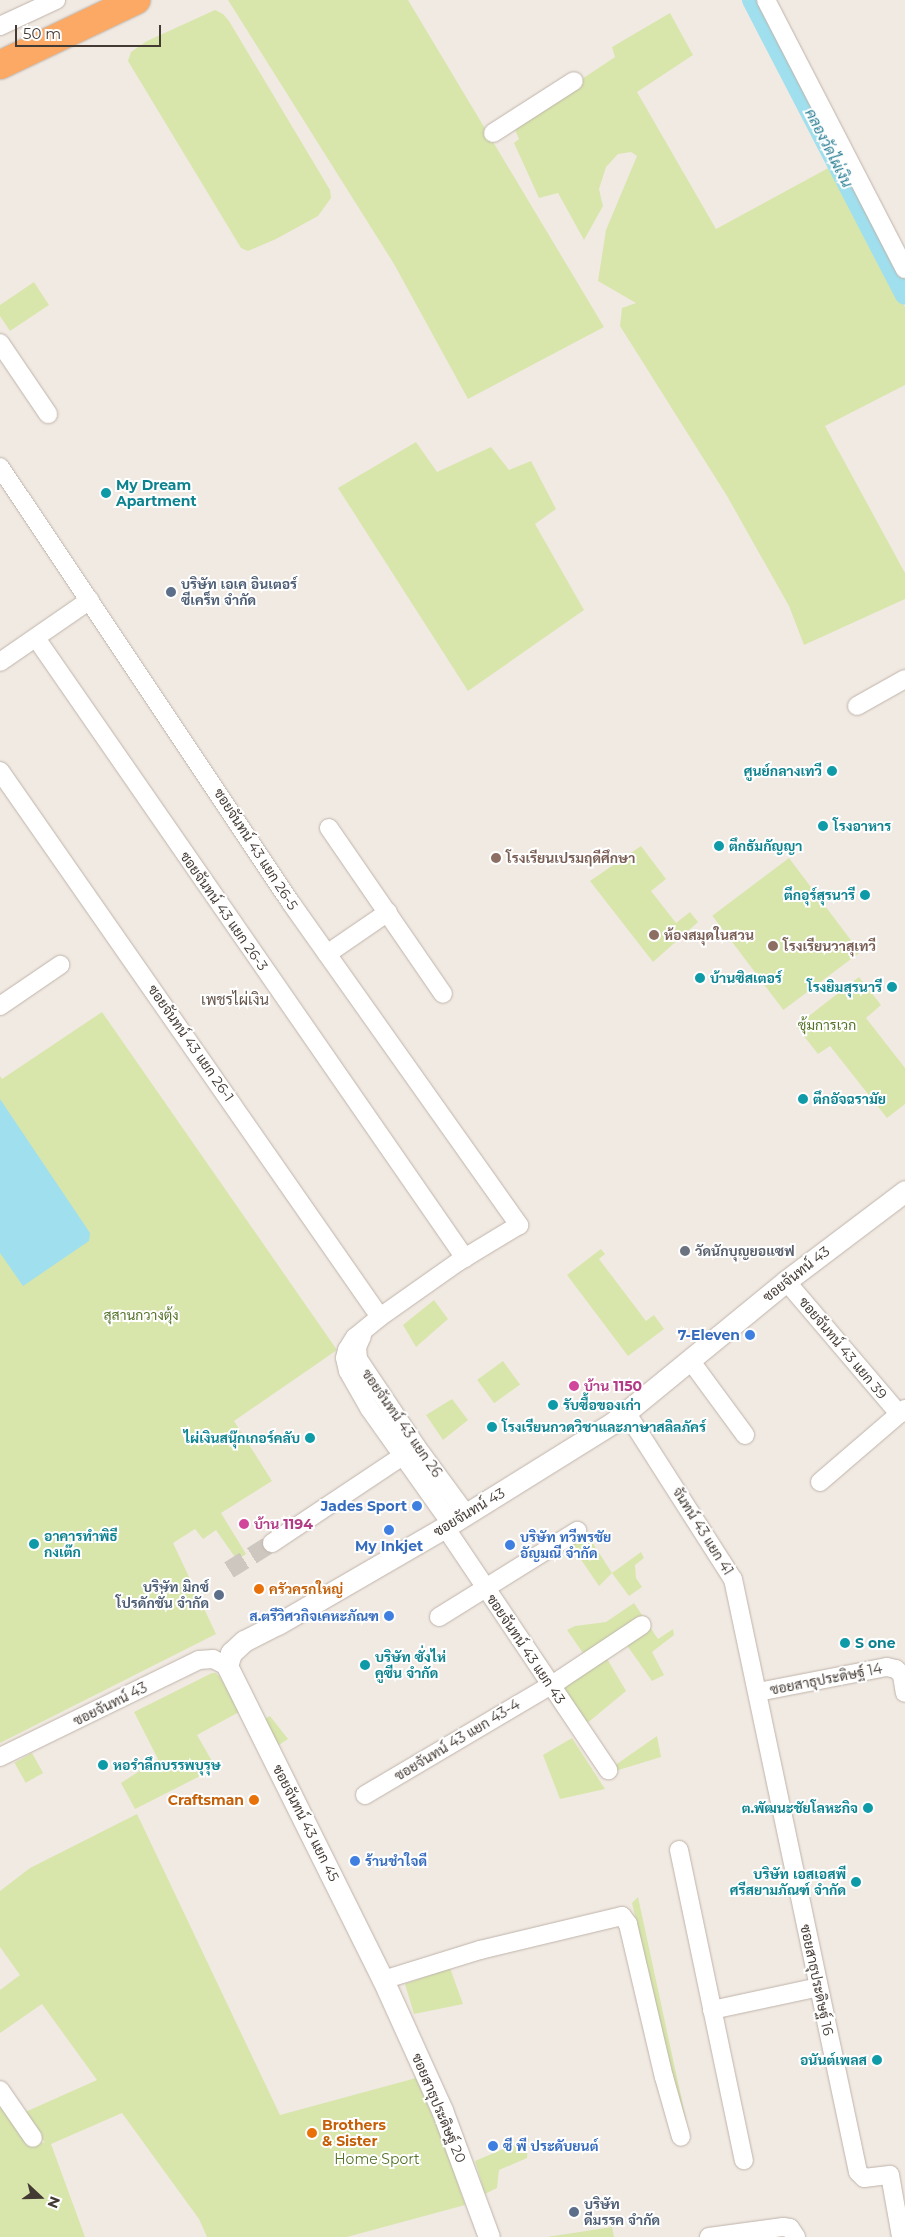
<!DOCTYPE html>
<meta charset="utf-8">
<style>
body{margin:0}
#map{position:relative;width:905px;height:2237px;overflow:hidden;background:#f1eae3;font-family:Montserrat,Sarabun,sans-serif}
div>[style]{position:absolute}
[style*='--x']{left:calc(var(--x)*1px);top:calc(var(--y)*1px);width:calc(var(--w)*1px);rotate:calc(var(--a)*1deg)}
.green>*{inset:0;background:#d8e6ac;transform-origin:0 0}
.water>*{inset:0;background:#9fdfee}
.canal>*{height:20px;margin:-10px;padding:0 10px;transform-origin:10px;border-radius:10px;background:#9fdfee}
.minor-tunnel>*{height:18px;margin-top:-9px;transform-origin:0;background:repeating-linear-gradient(90deg,#cec7c0 0 18px,transparent 0 27px)}
.roads{filter:drop-shadow(0 0 1px #bfb3a9) drop-shadow(0 0 1px #bfb3a9)}
.minor>*{height:18px;margin:-9px;padding:0 9px;transform-origin:9px;border-radius:9px;background:#fff}
.tertiary>*{height:21px;margin:-10.5px;padding:0 10.5px;transform-origin:10.5px;border-radius:10.5px;background:#fff}
.motorway>*{height:28px;margin:-14px;padding:0 14px;transform-origin:14px;border-radius:14px;background:#fba964}
.dots>*{width:14px;height:14px;translate:-50% -50%;box-sizing:border-box;border:2px solid #fff;border-radius:50%}
span{translate:-50% -50%;white-space:nowrap;text-align:center;line-height:1.15;-webkit-text-stroke:4px #fff;paint-order:stroke}
.culture-label{font-size:14px;color:#0d838f;font-weight:700}
.left{translate:0 -50%;text-align:left}
.right{translate:-100% -50%;text-align:right}
.service-label{font-size:14px;color:#4e5e75;font-weight:700}
.street-label{font-size:14px;color:#433a34}
.education-label{font-size:14px;color:#785e54;font-weight:700}
.park-label{font-size:14px;color:#547328}
.worship-label{font-size:14px;color:#5b616d;font-weight:700}
.shop-label{font-size:14px;color:#366cbe;font-weight:700}
.hotel-label{font-size:14px;color:#b23c85;font-weight:700}
.food-label{font-size:14px;color:#c56008;font-weight:700}
.water-label{font-size:15px;color:#2a7f95;font-style:italic}
.neighbourhood-label{font-size:15px;color:#66554b}
.north{position:absolute;left:15px;top:2172px;width:50px;height:50px;-webkit-text-stroke:4px #fff;paint-order:stroke;rotate:111deg;font-size:14px;font-weight:700;line-height:20px;text-align:center;color:#433a34}
.north::after{content:'';display:block;margin:auto;width:18px;height:22px;background:#433a34;clip-path:polygon(50% 0,100% 100%,50% 72%,0 100%)}
.scale{position:absolute;left:15px;top:25px;width:146px;height:22px;box-sizing:border-box;border:2px solid #433a34;border-top:0;padding-left:6px;font-size:15px;line-height:18px;white-space:nowrap;color:#433a34;-webkit-text-stroke:4px #fff;paint-order:stroke}
</style>
<div id="map">
<div class="green">
<i style="clip-path:polygon(228px 0,408px 0,604px 327px,468px 399px,394px 264px)"></i>
<i style="clip-path:polygon(215px 10px,223px 14px,229px 21px,330px 190px,331px 198px,318px 216px,276px 239px,248px 251px,241px 248px,128px 61px,131px 52px,147px 41px)"></i>
<i style="clip-path:polygon(670px 13px,693px 55px,637px 92px,716px 229px,832px 166px,905px 307px,905px 385px,825px 426px,905px 573px,905px 599px,804px 645px,789px 606px,727px 496px,620px 326px,622px 308px,636px 303px,598px 281px,606px 230px,637px 156px,631px 152px,618px 154px,606px 167px,599px 189px,603px 206px,584px 240px,558px 193px,539px 198px,514px 143px,519px 139px,513px 125px,615px 57px,612px 47px)"></i>
<i style="clip-path:polygon(34px 282px,49px 305px,10px 331px,0 316px,0 305px)"></i>
<i style="clip-path:polygon(416px 442px,437px 472px,491px 447px,509px 470px,531px 461px,556px 509px,535px 524px,584px 610px,468px 691px,338px 488px)"></i>
<i style="clip-path:polygon(641px 846px,666px 879px,651px 891px,676px 923px,690px 912px,698px 922px,653px 962px,590px 881px)"></i>
<i style="left:789px;top:858px;width:118px;height:96px;rotate:53deg"></i>
<i style="clip-path:polygon(859px 977px,881px 1005px,866px 1018px,905px 1068px,905px 1104px,887px 1118px,830px 1046px,818px 1054px,796px 1026px)"></i>
<i style="clip-path:polygon(102px 1012px,337px 1350px,234px 1421px,272px 1481px,221px 1513px,246px 1554px,237px 1560px,216px 1530px,203px 1539px,195px 1529px,173px 1543px,216px 1634px,0 1743px,0 1076px,2px 1079px)"></i>
<i style="clip-path:polygon(601px 1249px,605px 1254px,599px 1259px,646px 1321px,654px 1315px,664px 1329px,628px 1356px,567px 1275px)"></i>
<i style="clip-path:polygon(434px 1300px,448px 1319px,416px 1347px,403px 1325px)"></i>
<i style="left:503px;top:1361px;width:29px;height:32px;rotate:54deg"></i>
<i style="clip-path:polygon(452px 1399px,468px 1420px,443px 1440px,426px 1415px)"></i>
<i style="clip-path:polygon(585px 1531px,612px 1573px,641px 1552px,644px 1558px,635px 1565px,636px 1578px,642px 1587px,629px 1596px,612px 1573px,599px 1586px,569px 1542px)"></i>
<i style="clip-path:polygon(634px 1603px,644px 1618px,585px 1656px,567px 1630px,575px 1626px,606px 1622px)"></i>
<i style="clip-path:polygon(650px 1627px,658px 1639px,673px 1629px,674px 1635px,652px 1652px,664px 1675px,652px 1681px,626px 1644px)"></i>
<i style="clip-path:polygon(606px 1657px,626px 1691px,585px 1725px,559px 1688px)"></i>
<i style="clip-path:polygon(212px 1673px,216px 1673px,220px 1677px,239px 1712px,197px 1735px,216px 1768px,135px 1809px,121px 1783px,158px 1759px,134px 1712px)"></i>
<i style="clip-path:polygon(270px 1716px,288px 1739px,279px 1745px,263px 1720px)"></i>
<i style="clip-path:polygon(657px 1736px,661px 1757px,615px 1771px,614px 1766px)"></i>
<i style="clip-path:polygon(572px 1738px,605px 1789px,560px 1799px,543px 1755px)"></i>
<i style="left:32px;top:1753px;width:23px;height:20px;rotate:61deg"></i>
<i style="clip-path:polygon(137px 1814px,280px 2115px,416px 2078px,446px 2148px,465px 2205px,347px 2237px,207px 2237px,199px 2219px,122px 2113px,51px 2144px,85px 2237px,0 2237px,0 2100px,33px 2148px,40px 2142px,45px 2143px,23px 2113px,97px 2080px,42px 2004px,0 2033px,0 1990px,20px 1975px,0 1947px,0 1891px,30px 1868px)"></i>
<i style="clip-path:polygon(638px 1897px,687px 2124px,681px 2118px,672px 2081px,632px 1903px)"></i>
<i style="clip-path:polygon(450px 1968px,463px 2004px,414px 2014px,405px 1984px)"></i>
<i style="clip-path:polygon(529px 2138px,527px 2158px,499px 2170px,497px 2188px,485px 2194px,475px 2161px)"></i>
<i style="clip-path:polygon(612px 2227px,614px 2237px,547px 2237px)"></i>
</div>
<div class="water">
<i style="clip-path:polygon(0 1099px,90px 1233px,89px 1241px,23px 1286px,0 1253px)"></i>
</div>
<div class="canal">
<i style="--x:752;--y:0;--w:332;--a:62.6"></i>
</div>
<div class="minor-tunnel">
<i style="--x:229;--y:1570;--w:51;--a:-32.1"></i>
</div>
<div class="roads">
<div class="minor">
<i style="--x:766;--y:0;--w:303;--a:62.7"></i>
<i style="--x:0;--y:26;--w:62;--a:-24.9"></i>
<i style="--x:493;--y:133;--w:96;--a:-32.7"></i>
<i style="--x:0;--y:343;--w:86;--a:55.9"></i>
<i style="--x:0;--y:467;--w:524;--a:56.28"></i>
<i style="--x:291;--y:903;--w:395;--a:54.7"></i>
<i style="--x:519;--y:1225;--w:71;--a:148.8"></i>
<i style="--x:458;--y:1262;--w:95;--a:144.8"></i>
<i style="--x:380;--y:1317;--w:32;--a:141"></i>
<i style="--x:355;--y:1337;--w:15;--a:122"></i>
<i style="--x:347;--y:1350;--w:8;--a:104"></i>
<i style="--x:345;--y:1358;--w:13;--a:77"></i>
<i style="--x:348;--y:1371;--w:43;--a:60.4"></i>
<i style="--x:369;--y:1408;--w:142;--a:54.7"></i>
<i style="--x:36;--y:638;--w:754;--a:55.32"></i>
<i style="--x:0;--y:662;--w:109;--a:-34.6"></i>
<i style="--x:857;--y:706;--w:55;--a:-29.4"></i>
<i style="--x:0;--y:771;--w:665;--a:55.16"></i>
<i style="--x:329;--y:828;--w:201;--a:55.5"></i>
<i style="--x:327;--y:954;--w:74;--a:-34.5"></i>
<i style="--x:0;--y:1006;--w:73;--a:-34.3"></i>
<i style="--x:786;--y:1281;--w:175;--a:49.6"></i>
<i style="--x:362;--y:1336;--w:12;--a:114"></i>
<i style="--x:357;--y:1347;--w:12;--a:85"></i>
<i style="--x:358;--y:1359;--w:105;--a:56.3"></i>
<i style="--x:416;--y:1446;--w:84;--a:53.7"></i>
<i style="--x:690;--y:1360;--w:93;--a:53.7"></i>
<i style="--x:626;--y:1412;--w:198;--a:57.4"></i>
<i style="--x:733;--y:1579;--w:606;--a:78.1"></i>
<i style="--x:858;--y:2172;--w:8;--a:45"></i>
<i style="--x:864;--y:2178;--w:26;--a:-7"></i>
<i style="--x:890;--y:2175;--w:63;--a:79.9"></i>
<i style="--x:820;--y:1482;--w:112;--a:-40.7"></i>
<i style="--x:445;--y:1527;--w:293;--a:56.1"></i>
<i style="--x:272;--y:1543;--w:169;--a:-33.7"></i>
<i style="--x:439;--y:1617;--w:163;--a:-31.9"></i>
<i style="--x:758;--y:1692;--w:131;--a:-11"></i>
<i style="--x:887;--y:1667;--w:9;--a:13"></i>
<i style="--x:896;--y:1669;--w:8;--a:45"></i>
<i style="--x:902;--y:1675;--w:18;--a:81"></i>
<i style="--x:0;--y:1757;--w:221;--a:-26"></i>
<i style="--x:199;--y:1660;--w:14;--a:-4"></i>
<i style="--x:213;--y:1659;--w:16;--a:27"></i>
<i style="--x:365;--y:1795;--w:228;--a:-30.6"></i>
<i style="--x:561;--y:1679;--w:97;--a:-33.7"></i>
<i style="--x:679;--y:1850;--w:317;--a:78.2"></i>
<i style="--x:383;--y:1980;--w:102;--a:-17.2"></i>
<i style="--x:480;--y:1950;--w:146;--a:-13.5"></i>
<i style="--x:622;--y:1916;--w:10;--a:53"></i>
<i style="--x:628;--y:1924;--w:157;--a:76.8"></i>
<i style="--x:664;--y:2077;--w:62;--a:74.2"></i>
<i style="--x:712;--y:2010;--w:109;--a:-12.1"></i>
<i style="--x:0;--y:2090;--w:58;--a:55.5"></i>
<i style="--x:709;--y:2237;--w:75;--a:-7.7"></i>
<i style="--x:783;--y:2227;--w:7;--a:8"></i>
<i style="--x:790;--y:2228;--w:11;--a:56"></i>
</div>
<div class="tertiary">
<i style="--x:489;--y:2237;--w:135;--a:-110.3"></i>
<i style="--x:442;--y:2110;--w:143;--a:-114.4"></i>
<i style="--x:383;--y:1980;--w:351;--a:-116.4"></i>
<i style="--x:227;--y:1666;--w:14;--a:-73"></i>
<i style="--x:231;--y:1653;--w:18;--a:-43"></i>
<i style="--x:244;--y:1641;--w:38;--a:-27"></i>
<i style="--x:278;--y:1624;--w:195;--a:-30.1"></i>
<i style="--x:447;--y:1526;--w:197;--a:-31.9"></i>
<i style="--x:614;--y:1422;--w:222;--a:-39.3"></i>
<i style="--x:786;--y:1281;--w:149;--a:-37.1"></i>
</div>
<div class="motorway">
<i style="--x:0;--y:65;--w:151;--a:-25.5"></i>
</div>
</div>
<div class="dots">
<i style="left:106px;top:493px;background:#0f9aa8"></i>
<i style="left:171px;top:592px;background:#5c6f8a"></i>
<i style="left:832px;top:771px;background:#0f9aa8"></i>
<i style="left:823px;top:826px;background:#0f9aa8"></i>
<i style="left:719px;top:846px;background:#0f9aa8"></i>
<i style="left:496px;top:858px;background:#8d6e63"></i>
<i style="left:865px;top:895px;background:#0f9aa8"></i>
<i style="left:654px;top:935px;background:#8d6e63"></i>
<i style="left:773px;top:946px;background:#8d6e63"></i>
<i style="left:700px;top:978px;background:#0f9aa8"></i>
<i style="left:892px;top:987px;background:#0f9aa8"></i>
<i style="left:803px;top:1099px;background:#0f9aa8"></i>
<i style="left:685px;top:1251px;background:#6b7280"></i>
<i style="left:750px;top:1335px;background:#3f7fe0"></i>
<i style="left:574px;top:1386px;background:#d1479c"></i>
<i style="left:553px;top:1405px;background:#0f9aa8"></i>
<i style="left:492px;top:1427px;background:#0f9aa8"></i>
<i style="left:310px;top:1438px;background:#0f9aa8"></i>
<i style="left:417px;top:1506px;background:#3f7fe0"></i>
<i style="left:244px;top:1524px;background:#d1479c"></i>
<i style="left:389px;top:1530px;background:#3f7fe0"></i>
<i style="left:34px;top:1544px;background:#0f9aa8"></i>
<i style="left:510px;top:1545px;background:#3f7fe0"></i>
<i style="left:259px;top:1589px;background:#e8710a"></i>
<i style="left:219px;top:1595px;background:#5c6f8a"></i>
<i style="left:389px;top:1616px;background:#3f7fe0"></i>
<i style="left:845px;top:1643px;background:#0f9aa8"></i>
<i style="left:365px;top:1665px;background:#0f9aa8"></i>
<i style="left:103px;top:1765px;background:#0f9aa8"></i>
<i style="left:254px;top:1800px;background:#e8710a"></i>
<i style="left:868px;top:1808px;background:#0f9aa8"></i>
<i style="left:355px;top:1861px;background:#3f7fe0"></i>
<i style="left:856px;top:1882px;background:#0f9aa8"></i>
<i style="left:877px;top:2060px;background:#0f9aa8"></i>
<i style="left:312px;top:2133px;background:#e8710a"></i>
<i style="left:493px;top:2146px;background:#3f7fe0"></i>
<i style="left:574px;top:2212px;background:#5c6f8a"></i>
</div>
<div class="culture-label">
<span class="left" style="left:116px;top:493px">My Dream<br>Apartment</span>
<span class="right" style="left:822px;top:771px">ศูนย์กลางเทวี</span>
<span class="left" style="left:833px;top:826px">โรงอาหาร</span>
<span class="left" style="left:729px;top:846px">ตึกธัมกัญญา</span>
<span class="right" style="left:855px;top:895px">ตึกอุร์สุรนารี</span>
<span class="left" style="left:710px;top:978px">บ้านซิสเตอร์</span>
<span class="right" style="left:882px;top:987px">โรงยิมสุรนารี</span>
<span class="left" style="left:813px;top:1099px">ตึกอัจฉรามัย</span>
<span class="left" style="left:563px;top:1405px">รับซื้อของเก่า</span>
<span class="left" style="left:502px;top:1427px">โรงเรียนกวดวิชาและภาษาสลิลภัคร์</span>
<span class="right" style="left:300px;top:1438px">ไผ่เงินสนุ๊กเกอร์คลับ</span>
<span class="left" style="left:44px;top:1544px">อาคารทำพิธี<br>กงเต๊ก</span>
<span class="left" style="left:855px;top:1643px">S one</span>
<span class="left" style="left:375px;top:1665px">บริษัท ซั่งไห่<br>คูซีน จำกัด</span>
<span class="left" style="left:113px;top:1765px">หอรำลึกบรรพบุรุษ</span>
<span class="right" style="left:858px;top:1808px">ต.พัฒนะชัยโลหะกิจ</span>
<span class="right" style="left:846px;top:1882px">บริษัท เอสเอสพี<br>ศรีสยามภัณฑ์ จำกัด</span>
<span class="right" style="left:867px;top:2060px">อนันต์เพลส</span>
</div>
<div class="service-label">
<span class="left" style="left:181px;top:592px">บริษัท เอเค อินเตอร์<br>ซีเคร็ท จำกัด</span>
<span class="right" style="left:209px;top:1595px">บริษัท มิกซ์<br>โปรดักชั่น จำกัด</span>
<span class="left" style="left:584px;top:2212px">บริษัท<br>ดีมรรค จำกัด</span>
</div>
<div class="street-label">
<span style="left:256px;top:849px;rotate:57deg">ซอยจันทน์ 43 แยก 26-5</span>
<span style="left:224px;top:911px;rotate:55deg">ซอยจันทน์ 43 แยก 26-3</span>
<span style="left:191px;top:1043px;rotate:55deg">ซอยจันทน์ 43 แยก 26-1</span>
<span style="left:796px;top:1274px;rotate:-38deg">ซอยจันทน์ 43</span>
<span style="left:843px;top:1348px;rotate:50deg">ซอยจันทน์ 43 แยก 39</span>
<span style="left:402px;top:1423px;rotate:55deg">ซอยจันทน์ 43 แยก 26</span>
<span style="left:469px;top:1512px;rotate:-31deg">ซอยจันทน์ 43</span>
<span style="left:703px;top:1531px;rotate:58deg">จันทน์ 43 แยก 41</span>
<span style="left:526px;top:1649px;rotate:56deg">ซอยจันทน์ 43 แยก 43</span>
<span style="left:826px;top:1679px;rotate:-11deg">ซอยสาธุประดิษฐ์ 14</span>
<span style="left:110px;top:1704px;rotate:-26deg">ซอยจันทน์ 43</span>
<span style="left:457px;top:1740px;rotate:-31deg">ซอยจันทน์ 43 แยก 43-4</span>
<span style="left:306px;top:1823px;rotate:63deg">ซอยจันทน์ 43 แยก 45</span>
<span style="left:817px;top:1980px;rotate:78deg">ซอยสาธุประดิษฐ์ 16</span>
<span style="left:439px;top:2108px;rotate:67deg">ซอยสาธุประดิษฐ์ 20</span>
</div>
<div class="education-label">
<span class="left" style="left:506px;top:858px">โรงเรียนเปรมฤดีศึกษา</span>
<span class="left" style="left:664px;top:935px">ห้องสมุดในสวน</span>
<span class="left" style="left:783px;top:946px">โรงเรียนวาสุเทวี</span>
</div>
<div class="park-label">
<span style="left:827px;top:1025px">ซุ้มการเวก</span>
<span style="left:141px;top:1315px">สุสานกวางตุ้ง</span>
<span style="left:377px;top:2159px">Home Sport</span>
</div>
<div class="worship-label">
<span class="left" style="left:695px;top:1251px">วัดนักบุญยอแซฟ</span>
</div>
<div class="shop-label">
<span class="right" style="left:740px;top:1335px">7-Eleven</span>
<span class="right" style="left:407px;top:1506px">Jades Sport</span>
<span class="left" style="left:520px;top:1545px">บริษัท ทวีพรชัย<br>อัญมณี จำกัด</span>
<span style="left:389px;top:1546px">My Inkjet</span>
<span class="right" style="left:379px;top:1616px">ส.ตรีวิศวกิจเคหะภัณฑ</span>
<span class="left" style="left:365px;top:1861px">ร้านชำใจดี</span>
<span class="left" style="left:503px;top:2146px">ซี พี ประดับยนต์</span>
</div>
<div class="hotel-label">
<span class="left" style="left:584px;top:1386px">บ้าน 1150</span>
<span class="left" style="left:254px;top:1524px">บ้าน 1194</span>
</div>
<div class="food-label">
<span class="left" style="left:269px;top:1589px">ครัวครกใหญ่</span>
<span class="right" style="left:244px;top:1800px">Craftsman</span>
<span class="left" style="left:322px;top:2133px">Brothers<br>&amp; Sister</span>
</div>
<div class="water-label">
<span style="left:829px;top:148px;rotate:63deg">คลองวัดไผ่เงิน</span>
</div>
<div class="neighbourhood-label">
<span style="left:235px;top:1000px">เพชรไผ่เงิน</span>
</div>
<div class="north">N</div>
<div class="scale">50 m</div>
</div>
